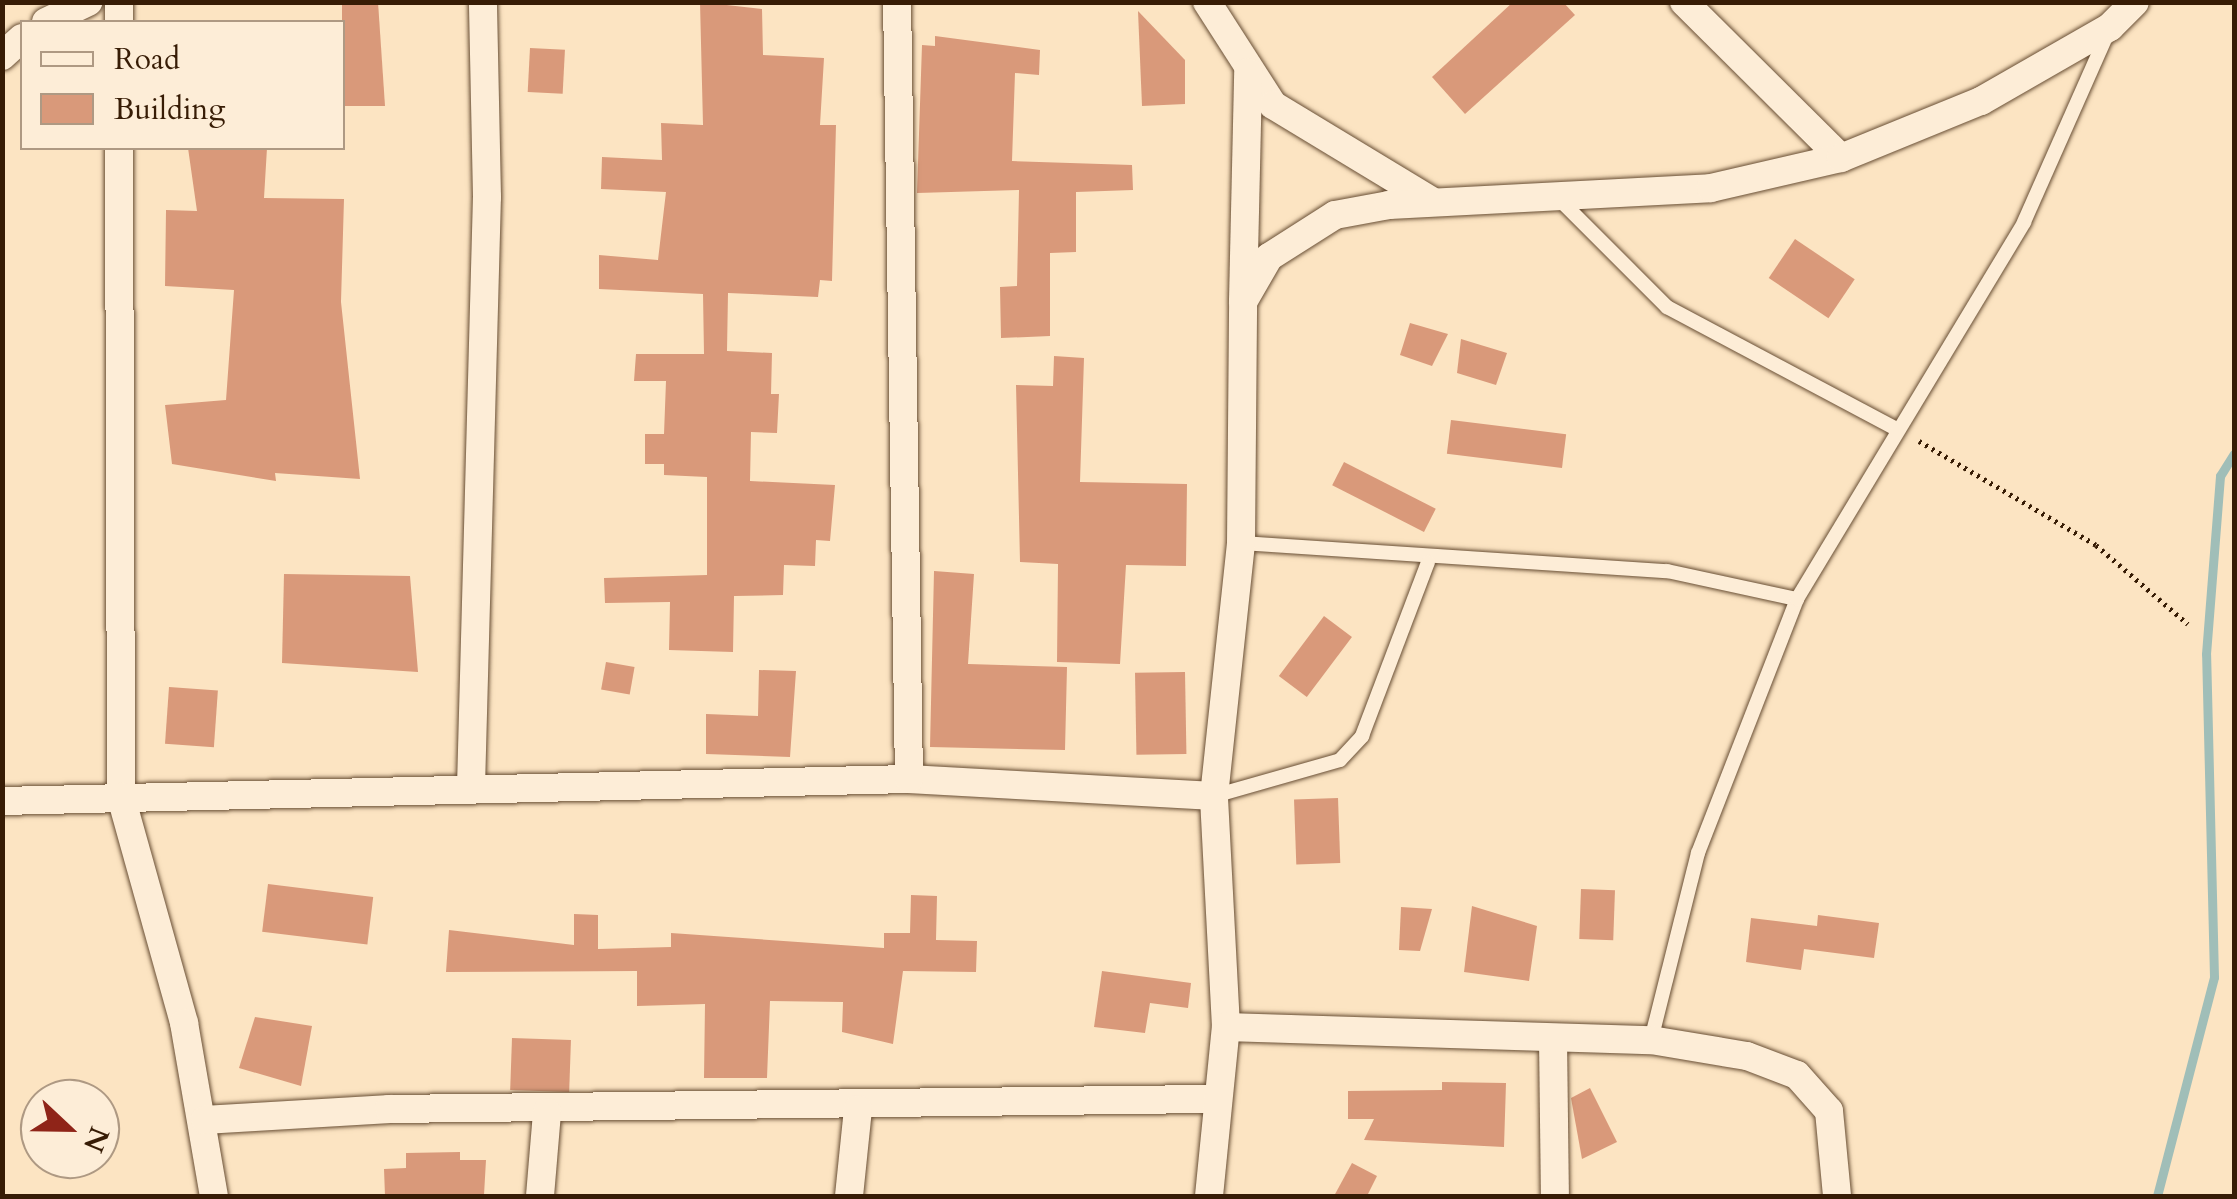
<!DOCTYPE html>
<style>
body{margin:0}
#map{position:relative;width:2237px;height:1199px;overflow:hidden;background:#fce4c2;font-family:Cardo,serif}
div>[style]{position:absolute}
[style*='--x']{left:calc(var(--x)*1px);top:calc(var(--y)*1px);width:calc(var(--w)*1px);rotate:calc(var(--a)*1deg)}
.stream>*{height:9px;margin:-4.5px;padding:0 4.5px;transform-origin:4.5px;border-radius:4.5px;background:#a0beb8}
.building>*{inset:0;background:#d9997a;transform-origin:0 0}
.path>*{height:5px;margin-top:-2.5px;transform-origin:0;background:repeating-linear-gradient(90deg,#371c05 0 2.5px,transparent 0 7.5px)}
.roads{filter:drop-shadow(0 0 2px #684e34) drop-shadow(0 0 2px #684e34)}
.service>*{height:14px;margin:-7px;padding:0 7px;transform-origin:7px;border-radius:7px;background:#fdedd7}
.minor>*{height:28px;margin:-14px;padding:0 14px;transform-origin:14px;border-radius:14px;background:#fdedd7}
span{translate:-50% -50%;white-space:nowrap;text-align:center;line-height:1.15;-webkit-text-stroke:9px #fdedd7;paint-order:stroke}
.frame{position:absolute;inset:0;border:5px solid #371c05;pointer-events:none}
.legend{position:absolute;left:20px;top:20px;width:325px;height:130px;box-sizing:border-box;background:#fdedd7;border:2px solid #ae9983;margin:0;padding:12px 18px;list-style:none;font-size:30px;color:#371c05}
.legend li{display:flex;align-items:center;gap:20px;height:50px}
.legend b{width:50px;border:2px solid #ae9983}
.north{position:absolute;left:20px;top:1079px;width:100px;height:100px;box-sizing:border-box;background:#fdedd7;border:2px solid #ae9983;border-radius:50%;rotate:112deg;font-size:28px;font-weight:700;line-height:40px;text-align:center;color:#371c05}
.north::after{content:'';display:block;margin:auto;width:35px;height:45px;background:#8f2418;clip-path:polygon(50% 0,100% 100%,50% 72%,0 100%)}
</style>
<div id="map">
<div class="stream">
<i style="--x:2157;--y:1196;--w:226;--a:-75.4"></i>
<i style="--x:2214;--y:977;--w:323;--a:-91.4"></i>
<i style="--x:2206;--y:654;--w:179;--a:-85.5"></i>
<i style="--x:2220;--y:476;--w:26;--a:-58"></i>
</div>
<div class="building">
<i style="clip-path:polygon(342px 2px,378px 2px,385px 106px,342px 106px)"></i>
<i style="clip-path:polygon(700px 2px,762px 9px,763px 55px,824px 58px,820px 125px,836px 125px,832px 281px,820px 280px,818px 297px,728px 293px,727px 351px,772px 353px,771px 394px,779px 394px,777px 433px,751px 432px,750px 481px,835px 485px,830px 541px,816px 540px,815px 566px,784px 565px,783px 595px,734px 596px,733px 652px,669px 650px,670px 602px,605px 603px,604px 578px,707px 575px,707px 477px,664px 475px,664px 464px,645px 464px,645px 434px,664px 434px,666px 381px,634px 381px,636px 354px,704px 354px,703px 294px,599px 289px,599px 255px,658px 260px,666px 192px,601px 189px,602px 157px,662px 160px,661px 123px,703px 125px)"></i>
<i style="clip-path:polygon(1513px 2px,1563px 2px,1575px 15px,1465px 114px,1432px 77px)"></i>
<i style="clip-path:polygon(1138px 11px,1185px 60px,1185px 104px,1142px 106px)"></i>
<i style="clip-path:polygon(935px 36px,1040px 50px,1039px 75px,1015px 73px,1012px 161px,1132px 165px,1133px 190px,1076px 192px,1076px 252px,1050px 253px,1050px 336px,1001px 338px,1000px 287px,1017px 286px,1019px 190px,917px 193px,922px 45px,935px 46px)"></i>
<i style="left:530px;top:48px;width:35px;height:44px;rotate:3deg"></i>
<i style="clip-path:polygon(188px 148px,267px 148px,264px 198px,344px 199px,341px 302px,360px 479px,275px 473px,276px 481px,172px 464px,165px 405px,226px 400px,234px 290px,165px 286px,166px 210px,197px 211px)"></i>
<i style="left:1795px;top:239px;width:72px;height:47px;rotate:34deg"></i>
<i style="clip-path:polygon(1410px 323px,1448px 334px,1432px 366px,1400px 355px)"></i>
<i style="clip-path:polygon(1461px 339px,1507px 353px,1496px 385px,1457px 373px)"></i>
<i style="clip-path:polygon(1054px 356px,1084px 358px,1080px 482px,1187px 484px,1186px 566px,1126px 565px,1120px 664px,1057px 662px,1058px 564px,1020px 562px,1016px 385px,1053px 386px)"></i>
<i style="left:1451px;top:420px;width:116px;height:34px;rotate:7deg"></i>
<i style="left:1344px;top:462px;width:103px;height:26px;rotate:27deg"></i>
<i style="clip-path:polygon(934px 571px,974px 574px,968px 664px,1067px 667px,1065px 750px,930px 747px)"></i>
<i style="clip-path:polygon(284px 574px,410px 576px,418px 672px,282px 663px)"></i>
<i style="left:1324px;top:616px;width:35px;height:75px;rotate:37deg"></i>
<i style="left:606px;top:662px;width:29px;height:28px;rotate:10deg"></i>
<i style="clip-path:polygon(759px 670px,796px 671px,790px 757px,706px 754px,706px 714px,758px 716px)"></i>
<i style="left:1185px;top:672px;width:82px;height:50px;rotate:89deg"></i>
<i style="left:169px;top:687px;width:49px;height:57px;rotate:4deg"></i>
<i style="left:1338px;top:798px;width:65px;height:44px;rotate:88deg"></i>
<i style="left:268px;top:884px;width:106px;height:48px;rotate:7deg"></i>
<i style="left:1581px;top:889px;width:34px;height:50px;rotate:2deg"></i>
<i style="clip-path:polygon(911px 895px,937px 896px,936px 940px,977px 941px,976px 972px,903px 971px,893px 1044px,842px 1032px,843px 1002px,770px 1001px,767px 1078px,704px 1078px,705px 1004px,637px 1006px,637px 971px,446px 972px,449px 930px,574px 945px,574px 914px,598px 915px,598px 949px,671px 947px,671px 933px,884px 948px,884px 933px,910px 933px)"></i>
<i style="clip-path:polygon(1472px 906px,1537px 926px,1529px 981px,1464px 972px)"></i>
<i style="clip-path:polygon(1401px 907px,1432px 909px,1420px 951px,1399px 950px)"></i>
<i style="clip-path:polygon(1818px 915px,1879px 923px,1874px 958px,1804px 949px,1801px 970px,1746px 962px,1751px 918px,1817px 926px)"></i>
<i style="clip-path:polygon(1102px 971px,1191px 983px,1188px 1008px,1150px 1003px,1145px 1033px,1094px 1027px)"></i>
<i style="clip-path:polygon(255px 1017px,312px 1026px,301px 1086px,239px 1068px)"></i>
<i style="left:512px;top:1038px;width:59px;height:52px;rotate:2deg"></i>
<i style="clip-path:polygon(1442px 1082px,1506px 1083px,1504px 1147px,1364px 1140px,1374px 1119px,1348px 1119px,1348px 1091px,1442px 1090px)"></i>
<i style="clip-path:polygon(1590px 1088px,1617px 1142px,1582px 1159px,1571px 1098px)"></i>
<i style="clip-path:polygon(460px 1152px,460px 1160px,486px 1160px,484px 1195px,385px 1196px,384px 1169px,406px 1168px,406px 1153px)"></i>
<i style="clip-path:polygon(1352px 1163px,1377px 1176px,1367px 1196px,1334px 1196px)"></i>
</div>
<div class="path">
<i style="--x:1919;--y:441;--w:205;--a:30.4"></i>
<i style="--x:2096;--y:545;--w:121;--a:40.7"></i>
</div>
<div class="roads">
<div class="service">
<i style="--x:1557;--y:197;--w:156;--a:45"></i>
<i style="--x:1667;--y:307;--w:256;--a:28"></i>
<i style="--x:1241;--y:543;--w:427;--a:3.8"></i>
<i style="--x:1667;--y:571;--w:133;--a:12.2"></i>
<i style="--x:1214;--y:796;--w:131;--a:-15.9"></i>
<i style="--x:1340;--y:760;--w:33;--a:-47"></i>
<i style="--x:1362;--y:736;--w:186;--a:-69.2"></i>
<i style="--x:1651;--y:1040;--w:193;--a:-75.9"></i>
<i style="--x:1698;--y:853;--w:273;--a:-68.7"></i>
<i style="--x:1797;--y:599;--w:440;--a:-58.9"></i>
<i style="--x:2024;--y:222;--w:208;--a:-66.1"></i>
</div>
<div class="minor">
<i style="--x:1207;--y:2;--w:122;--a:57.3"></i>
<i style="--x:1273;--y:105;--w:184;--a:31.2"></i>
<i style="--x:1684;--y:2;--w:221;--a:44.8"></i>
<i style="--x:46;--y:22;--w:47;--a:-25.5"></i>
<i style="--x:119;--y:22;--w:20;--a:-90"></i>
<i style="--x:2;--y:56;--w:27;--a:-42"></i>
<i style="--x:119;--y:148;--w:649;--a:89.82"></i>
<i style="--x:121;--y:797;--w:235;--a:74.4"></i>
<i style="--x:184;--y:1023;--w:176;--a:80.2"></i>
<i style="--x:1243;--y:300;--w:228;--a:-88.7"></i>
<i style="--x:909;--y:779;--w:305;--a:3.2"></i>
<i style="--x:471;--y:787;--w:590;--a:-88.45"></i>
<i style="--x:487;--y:197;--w:195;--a:-91.2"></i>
<i style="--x:2;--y:801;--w:907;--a:-1.39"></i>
<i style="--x:909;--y:779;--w:777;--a:-90.88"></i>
<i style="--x:1226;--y:1027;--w:231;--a:-93"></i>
<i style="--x:1214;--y:796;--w:254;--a:-83.9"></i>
<i style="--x:1241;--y:543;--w:241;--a:-89.5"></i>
<i style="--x:1243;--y:302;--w:52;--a:-60"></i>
<i style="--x:1269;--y:257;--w:78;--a:-32.5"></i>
<i style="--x:1335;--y:215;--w:55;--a:-10.5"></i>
<i style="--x:1389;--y:205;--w:322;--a:-3"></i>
<i style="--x:1711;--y:188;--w:133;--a:-13"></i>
<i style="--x:1841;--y:158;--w:151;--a:-22.2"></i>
<i style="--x:1981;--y:101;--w:149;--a:-29.8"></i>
<i style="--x:2110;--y:27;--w:35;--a:-45"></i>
<i style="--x:1553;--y:1038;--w:158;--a:89.3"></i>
<i style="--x:205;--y:1120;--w:184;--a:-3.4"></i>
<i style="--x:389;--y:1109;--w:824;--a:-0.7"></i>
<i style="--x:540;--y:1196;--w:84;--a:-85.2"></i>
<i style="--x:849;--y:1196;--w:87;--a:-84.1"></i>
<i style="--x:1209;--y:1196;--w:170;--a:-84.3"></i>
<i style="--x:1226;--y:1027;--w:425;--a:1.8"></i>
<i style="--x:1651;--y:1040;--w:97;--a:9.5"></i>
<i style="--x:1747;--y:1056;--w:53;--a:20.8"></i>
<i style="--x:1797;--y:1075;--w:48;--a:48.4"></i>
<i style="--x:1829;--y:1111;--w:85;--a:84.6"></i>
</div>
</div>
<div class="frame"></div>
<ul class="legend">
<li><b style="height:12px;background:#fdedd7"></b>Road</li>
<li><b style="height:28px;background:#d9997a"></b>Building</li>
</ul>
<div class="north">N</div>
</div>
